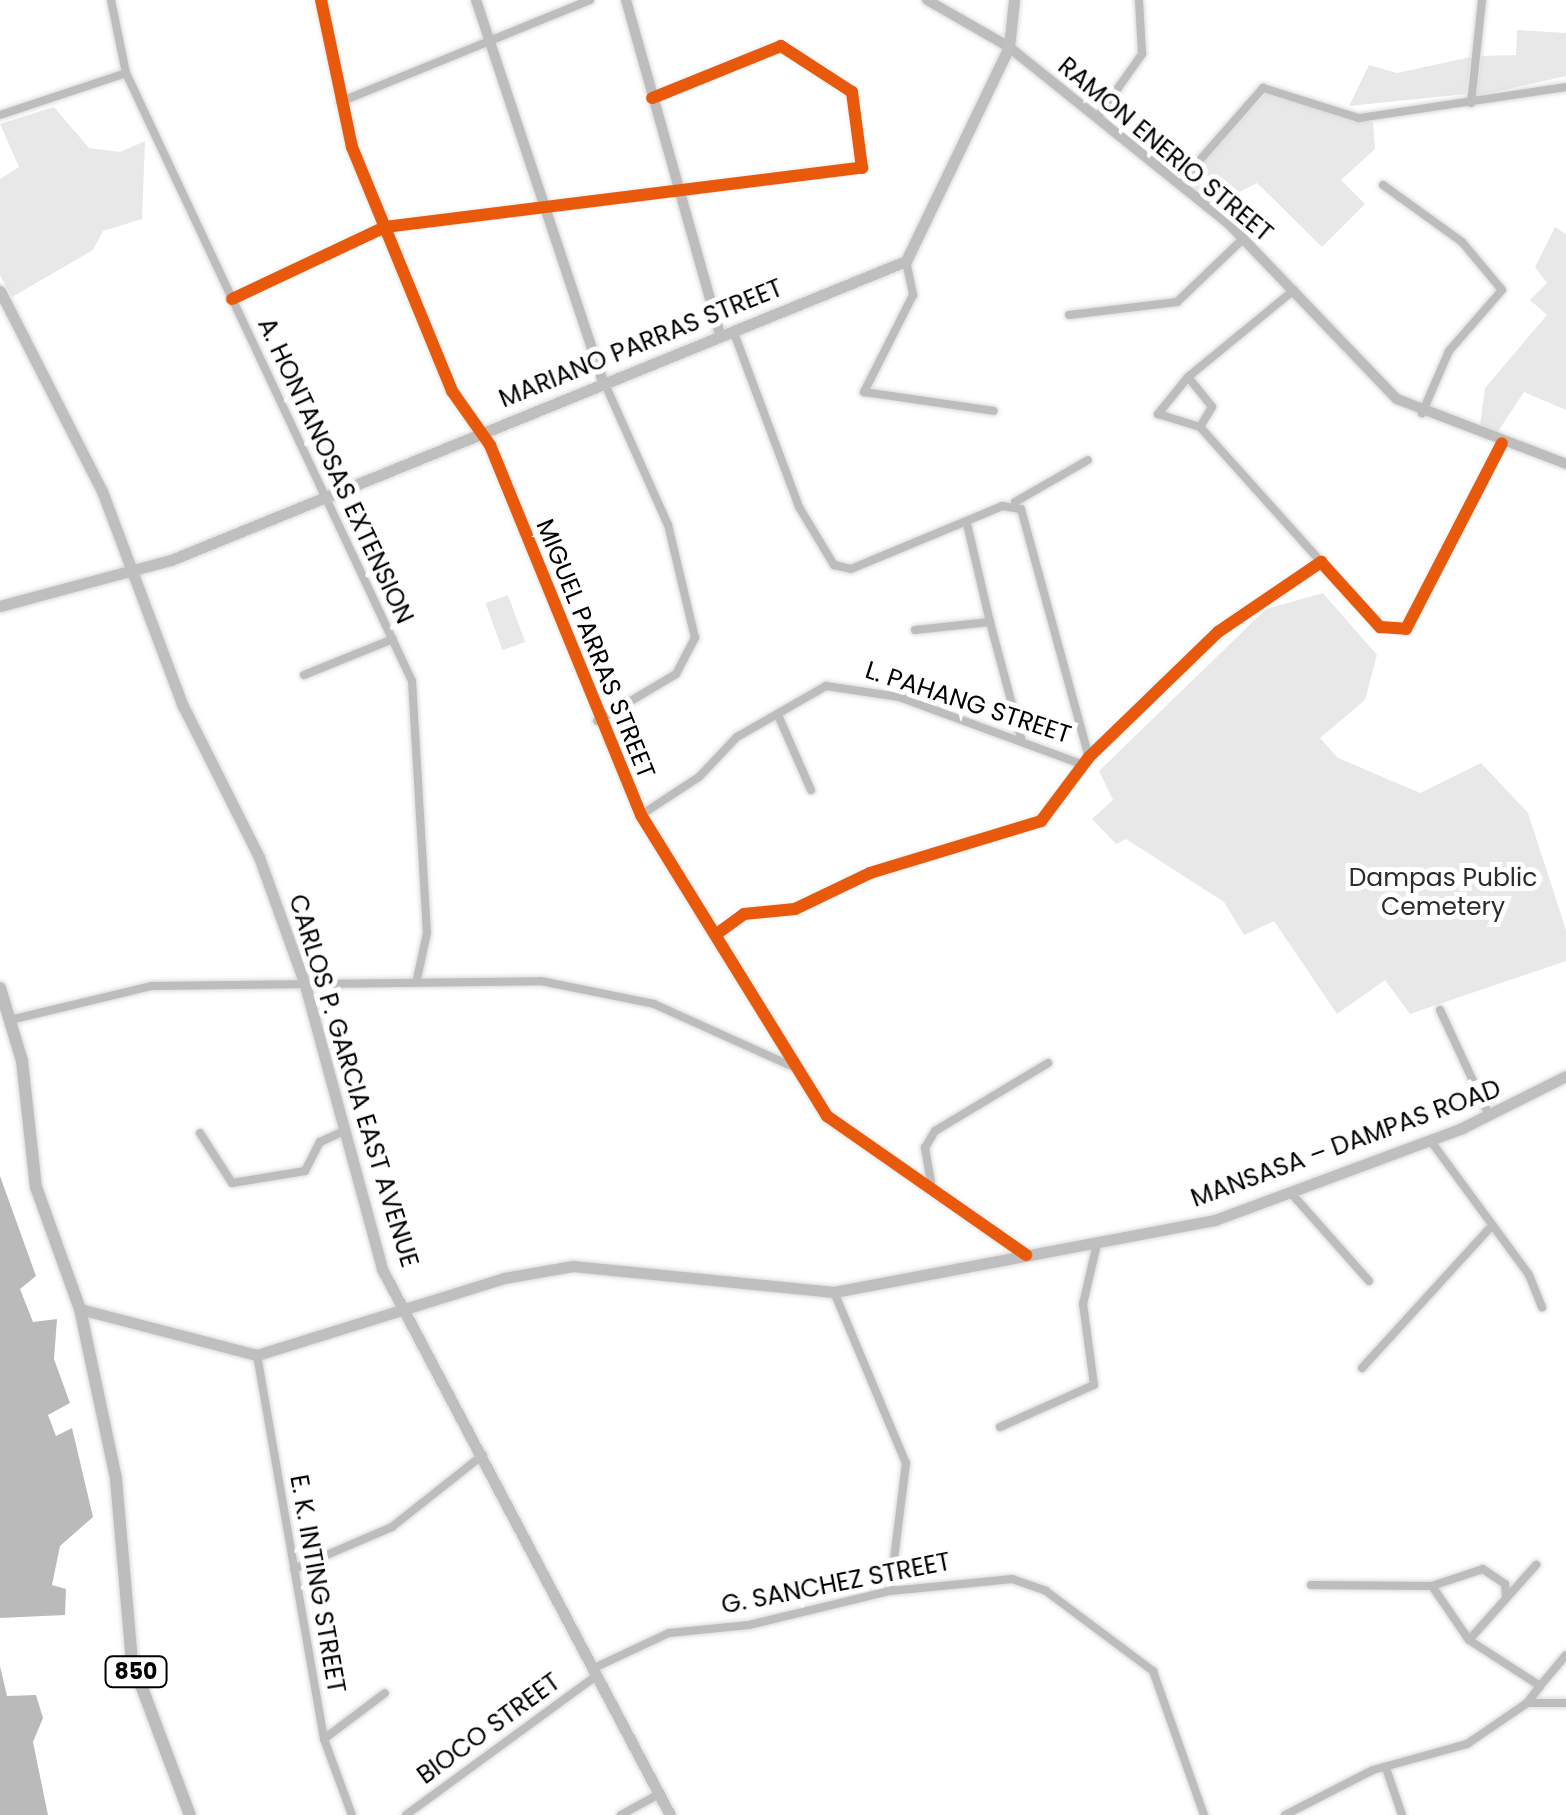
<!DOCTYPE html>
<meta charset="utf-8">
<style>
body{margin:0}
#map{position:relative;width:1566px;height:1815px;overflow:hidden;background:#fff;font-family:Poppins,sans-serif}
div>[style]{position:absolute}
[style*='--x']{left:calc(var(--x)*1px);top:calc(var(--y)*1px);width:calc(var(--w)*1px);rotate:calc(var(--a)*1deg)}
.green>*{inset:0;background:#e8e8e8;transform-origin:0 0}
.water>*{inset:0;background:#bababa}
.roads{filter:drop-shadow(0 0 2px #dbdbdb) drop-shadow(0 0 2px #dbdbdb)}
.minor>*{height:8px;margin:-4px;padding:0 4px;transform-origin:4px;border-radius:4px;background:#bdbdbd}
.tertiary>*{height:10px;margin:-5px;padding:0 5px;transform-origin:5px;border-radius:5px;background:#bdbdbd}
.secondary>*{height:11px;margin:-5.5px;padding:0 5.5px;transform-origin:5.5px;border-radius:5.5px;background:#bfbfbf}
.primary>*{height:12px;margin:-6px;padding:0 6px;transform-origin:6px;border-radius:6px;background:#bdbdbd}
.cycleway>*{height:12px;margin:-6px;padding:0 6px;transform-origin:6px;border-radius:6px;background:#e8590c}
span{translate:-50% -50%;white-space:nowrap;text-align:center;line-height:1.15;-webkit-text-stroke:10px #fff;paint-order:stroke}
.shield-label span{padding:2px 8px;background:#fff;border:2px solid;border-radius:8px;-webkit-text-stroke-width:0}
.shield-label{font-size:22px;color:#000;font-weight:700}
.street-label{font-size:25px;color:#000}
.park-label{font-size:25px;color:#2c2c2c}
</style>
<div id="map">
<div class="green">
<i style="clip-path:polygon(1517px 30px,1566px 33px,1566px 76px,1477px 96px,1481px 56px,1516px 55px)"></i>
<i style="clip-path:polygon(1471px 57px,1466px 94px,1349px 106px,1369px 65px,1397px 73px)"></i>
<i style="clip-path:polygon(1265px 94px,1373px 122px,1375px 149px,1341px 180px,1365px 204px,1322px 247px,1257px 183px,1216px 204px,1187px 181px)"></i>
<i style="clip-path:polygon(54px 107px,89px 148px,120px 152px,145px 141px,142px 219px,103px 231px,93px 250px,12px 297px,0 275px,0 179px,19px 167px,0 124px)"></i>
<i style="clip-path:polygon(1555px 227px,1566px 234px,1566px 410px,1524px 392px,1497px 433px,1480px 425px,1485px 388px,1547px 315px,1530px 300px,1547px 283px,1535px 267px)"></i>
<i style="clip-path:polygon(1323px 593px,1377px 655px,1365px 700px,1320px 738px,1338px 758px,1420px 793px,1481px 763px,1528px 813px,1566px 930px,1566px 961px,1410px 1014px,1385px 980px,1337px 1014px,1274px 921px,1244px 935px,1224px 902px,1126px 839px,1116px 844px,1092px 819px,1113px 800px,1099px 771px,1266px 609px)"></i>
<i style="left:508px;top:595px;width:50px;height:24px;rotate:70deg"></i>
</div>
<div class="water">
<i style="clip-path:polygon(0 1176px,36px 1276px,20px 1289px,33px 1322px,57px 1319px,54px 1359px,70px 1403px,48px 1415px,56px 1436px,72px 1428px,93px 1517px,60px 1546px,52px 1585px,66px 1589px,65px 1615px,0 1618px)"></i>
<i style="clip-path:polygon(0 1666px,7px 1696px,36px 1695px,43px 1718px,33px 1742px,48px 1815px,0 1815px)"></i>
</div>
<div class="roads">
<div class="minor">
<i style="--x:111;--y:0;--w:75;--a:78.4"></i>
<i style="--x:126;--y:73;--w:672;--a:64.81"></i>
<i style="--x:412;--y:681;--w:252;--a:86.6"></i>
<i style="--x:427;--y:933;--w:47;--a:102.3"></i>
<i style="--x:340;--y:102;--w:270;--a:-22.2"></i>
<i style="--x:1471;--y:103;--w:104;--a:-83.9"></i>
<i style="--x:0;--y:115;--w:133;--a:-18.4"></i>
<i style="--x:1099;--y:115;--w:75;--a:-54.8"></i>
<i style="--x:1142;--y:54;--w:54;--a:-93.2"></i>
<i style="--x:1179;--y:184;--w:128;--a:-48.8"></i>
<i style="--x:1263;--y:88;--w:101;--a:17.4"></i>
<i style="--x:1359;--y:118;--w:209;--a:-8.5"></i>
<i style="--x:1383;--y:185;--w:97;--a:35.8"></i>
<i style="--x:1462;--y:242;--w:62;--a:50.2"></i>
<i style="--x:1502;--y:290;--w:81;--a:131"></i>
<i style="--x:1449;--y:351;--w:68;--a:113.5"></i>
<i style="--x:906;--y:261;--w:35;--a:78"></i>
<i style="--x:913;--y:295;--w:109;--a:116.8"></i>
<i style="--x:864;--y:392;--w:131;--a:8.3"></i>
<i style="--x:1294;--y:290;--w:137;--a:140.6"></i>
<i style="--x:1188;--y:377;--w:38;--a:51"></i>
<i style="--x:1212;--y:407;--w:23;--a:121"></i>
<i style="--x:1200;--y:427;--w:181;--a:48.1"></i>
<i style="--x:232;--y:299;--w:169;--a:-25.2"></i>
<i style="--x:385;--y:227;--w:481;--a:-7.1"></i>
<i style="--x:862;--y:168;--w:77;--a:-97.5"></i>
<i style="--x:852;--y:92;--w:85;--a:-147.1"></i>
<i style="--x:781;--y:46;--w:139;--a:158"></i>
<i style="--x:1069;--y:315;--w:109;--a:-6.9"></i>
<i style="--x:1177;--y:302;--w:93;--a:-43.7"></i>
<i style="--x:734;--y:333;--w:186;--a:69.5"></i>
<i style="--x:799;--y:507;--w:68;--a:58.9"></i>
<i style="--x:834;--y:565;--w:17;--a:13"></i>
<i style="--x:851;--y:569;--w:164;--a:-22.6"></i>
<i style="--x:1002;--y:506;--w:19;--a:9"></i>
<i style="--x:1021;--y:509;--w:257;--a:74.7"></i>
<i style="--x:1188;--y:377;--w:48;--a:129"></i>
<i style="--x:1158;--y:414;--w:44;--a:17.2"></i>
<i style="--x:1015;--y:502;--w:84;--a:-29.9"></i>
<i style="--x:990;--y:622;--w:120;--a:75"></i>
<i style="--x:915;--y:630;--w:75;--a:-6.1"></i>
<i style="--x:990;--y:622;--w:101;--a:-103.2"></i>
<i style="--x:304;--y:675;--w:96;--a:-22"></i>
<i style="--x:778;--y:715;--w:82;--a:66.3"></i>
<i style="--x:597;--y:721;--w:92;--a:-30.7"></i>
<i style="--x:676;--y:674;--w:41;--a:-62.2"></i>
<i style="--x:695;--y:638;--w:116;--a:-103.4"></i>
<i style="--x:668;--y:525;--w:154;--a:-114.1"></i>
<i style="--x:641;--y:815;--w:69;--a:-33.2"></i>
<i style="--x:699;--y:777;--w:55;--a:-46.5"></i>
<i style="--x:737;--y:737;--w:103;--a:-29.8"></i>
<i style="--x:826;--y:686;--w:74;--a:8.6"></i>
<i style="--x:899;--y:697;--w:197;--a:20.2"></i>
<i style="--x:718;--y:933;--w:32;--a:-36"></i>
<i style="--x:744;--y:914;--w:51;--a:-5.6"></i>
<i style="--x:795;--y:909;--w:83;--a:-25.6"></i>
<i style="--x:870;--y:873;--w:179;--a:-16.9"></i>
<i style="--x:1041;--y:821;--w:80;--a:-53.1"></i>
<i style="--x:1089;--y:757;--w:180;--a:-44.1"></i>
<i style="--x:1218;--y:632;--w:125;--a:-34.2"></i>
<i style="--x:1321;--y:562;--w:88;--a:47.8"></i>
<i style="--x:1380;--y:627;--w:26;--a:4"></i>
<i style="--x:1406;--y:629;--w:209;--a:-62.7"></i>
<i style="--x:1440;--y:1010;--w:116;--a:65"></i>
<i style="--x:10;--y:1020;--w:146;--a:-13.5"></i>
<i style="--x:152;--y:986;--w:389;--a:-0.7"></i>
<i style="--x:541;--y:981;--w:115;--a:11.5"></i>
<i style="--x:654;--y:1004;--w:150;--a:24.3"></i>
<i style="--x:200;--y:1133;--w:59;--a:57.4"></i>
<i style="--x:232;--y:1183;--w:74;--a:-9.3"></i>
<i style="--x:305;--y:1171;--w:33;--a:-63"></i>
<i style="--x:320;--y:1142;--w:26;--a:-25"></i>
<i style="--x:1430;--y:1140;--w:167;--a:53.7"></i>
<i style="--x:1529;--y:1275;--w:35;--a:68"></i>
<i style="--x:931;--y:1182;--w:35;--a:-100"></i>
<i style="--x:925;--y:1148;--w:20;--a:-60"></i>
<i style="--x:935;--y:1131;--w:132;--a:-31"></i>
<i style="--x:1290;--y:1192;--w:119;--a:48.4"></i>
<i style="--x:834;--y:1292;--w:186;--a:67.2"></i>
<i style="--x:906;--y:1463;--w:129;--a:97.1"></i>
<i style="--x:257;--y:1355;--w:390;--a:80.1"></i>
<i style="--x:324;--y:1739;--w:81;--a:69.8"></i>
<i style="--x:1362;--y:1368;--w:188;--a:-47.6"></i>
<i style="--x:1000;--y:1427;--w:103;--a:-24.1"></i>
<i style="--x:1094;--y:1385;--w:82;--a:-97.7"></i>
<i style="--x:1083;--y:1304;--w:57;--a:-76.9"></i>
<i style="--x:294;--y:1569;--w:107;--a:-23.2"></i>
<i style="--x:392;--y:1527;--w:116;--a:-38.4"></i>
<i style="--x:1311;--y:1585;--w:121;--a:0.5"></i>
<i style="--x:1506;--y:1597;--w:13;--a:-94"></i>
<i style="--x:1505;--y:1584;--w:27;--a:-146"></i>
<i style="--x:1483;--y:1569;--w:54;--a:161.6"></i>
<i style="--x:1432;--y:1586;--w:65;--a:55.6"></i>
<i style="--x:1469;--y:1640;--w:85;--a:32.9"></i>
<i style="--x:1540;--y:1686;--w:21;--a:127"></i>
<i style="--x:1469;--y:1640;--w:101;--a:-48.2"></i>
<i style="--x:592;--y:1669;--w:85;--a:-25.1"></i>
<i style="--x:669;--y:1633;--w:80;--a:-5.7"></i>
<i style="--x:749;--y:1625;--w:145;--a:-13.6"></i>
<i style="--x:890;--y:1591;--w:123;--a:-5.6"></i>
<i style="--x:1012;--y:1579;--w:36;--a:19"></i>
<i style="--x:1046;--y:1591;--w:134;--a:36.8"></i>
<i style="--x:1153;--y:1671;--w:153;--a:70.5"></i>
<i style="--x:1540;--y:1686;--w:40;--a:-50"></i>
<i style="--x:324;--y:1739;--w:76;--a:-37"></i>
<i style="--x:1386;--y:1768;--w:50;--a:71.2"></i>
<i style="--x:406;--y:1815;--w:235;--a:-36.2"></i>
<i style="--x:621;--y:1815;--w:43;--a:-28.9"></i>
<i style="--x:1285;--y:1815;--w:99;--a:-27.1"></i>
<i style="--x:1373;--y:1770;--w:98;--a:-15.5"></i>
<i style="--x:1467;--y:1744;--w:73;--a:-34.3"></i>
<i style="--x:1527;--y:1703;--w:39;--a:0"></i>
</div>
<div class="tertiary">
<i style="--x:321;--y:0;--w:150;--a:78.1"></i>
<i style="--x:352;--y:147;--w:264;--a:67.7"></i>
<i style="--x:452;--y:391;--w:66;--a:54.9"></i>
<i style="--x:490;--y:445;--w:400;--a:67.8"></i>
<i style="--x:641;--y:815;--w:354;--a:58.3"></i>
<i style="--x:827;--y:1116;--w:243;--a:34.9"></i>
<i style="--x:476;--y:0;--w:402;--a:71.6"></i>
<i style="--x:626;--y:0;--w:350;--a:74.3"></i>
<i style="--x:927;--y:0;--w:95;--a:29.8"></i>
<i style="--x:1009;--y:47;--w:280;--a:38.8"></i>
<i style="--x:1227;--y:222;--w:245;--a:46.2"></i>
<i style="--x:1397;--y:399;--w:181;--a:21"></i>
</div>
<div class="secondary">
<i style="--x:0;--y:291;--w:225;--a:63"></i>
<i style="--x:102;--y:491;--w:230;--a:69.4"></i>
<i style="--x:183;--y:706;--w:169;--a:63.3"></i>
<i style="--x:259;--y:857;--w:136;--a:70.2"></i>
<i style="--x:305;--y:985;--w:294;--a:74.8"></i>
<i style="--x:382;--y:1269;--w:617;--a:62.19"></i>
<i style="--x:0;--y:606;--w:177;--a:-15.1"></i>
<i style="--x:171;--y:560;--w:793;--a:-22.14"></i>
<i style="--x:906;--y:261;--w:237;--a:-64.3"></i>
<i style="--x:1009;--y:47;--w:47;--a:-83.9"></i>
<i style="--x:80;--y:1309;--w:183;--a:14.6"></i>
<i style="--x:257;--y:1355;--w:259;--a:-17.3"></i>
<i style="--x:504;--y:1278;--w:70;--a:-9.9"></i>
<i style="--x:573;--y:1266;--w:262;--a:5.7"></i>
<i style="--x:834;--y:1292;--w:388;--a:-10.7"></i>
<i style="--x:1215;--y:1220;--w:264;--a:-20.4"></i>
<i style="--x:1462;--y:1128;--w:116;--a:-26.6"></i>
</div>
<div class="primary">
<i style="--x:0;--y:988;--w:76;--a:73.2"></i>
<i style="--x:22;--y:1061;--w:127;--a:83.7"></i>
<i style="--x:36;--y:1187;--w:130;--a:70.2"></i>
<i style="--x:80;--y:1309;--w:174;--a:78"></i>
<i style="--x:116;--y:1479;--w:183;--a:85"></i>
<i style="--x:132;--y:1661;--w:165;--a:69.4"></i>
</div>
</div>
<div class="cycleway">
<i style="--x:321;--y:0;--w:150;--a:78.1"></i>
<i style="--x:352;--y:147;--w:264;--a:67.7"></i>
<i style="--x:452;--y:391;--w:66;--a:54.9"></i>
<i style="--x:490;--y:445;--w:400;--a:67.8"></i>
<i style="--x:641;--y:815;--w:354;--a:58.3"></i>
<i style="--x:827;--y:1116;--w:243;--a:34.9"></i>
<i style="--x:232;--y:299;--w:169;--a:-25.2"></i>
<i style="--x:385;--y:227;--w:481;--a:-7.1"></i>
<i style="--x:862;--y:168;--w:77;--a:-97.5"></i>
<i style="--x:852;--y:92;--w:85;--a:-147.1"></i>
<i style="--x:781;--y:46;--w:139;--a:158"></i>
<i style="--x:718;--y:933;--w:32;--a:-36"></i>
<i style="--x:744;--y:914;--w:51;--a:-5.6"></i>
<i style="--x:795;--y:909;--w:83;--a:-25.6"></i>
<i style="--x:870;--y:873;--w:179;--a:-16.9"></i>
<i style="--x:1041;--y:821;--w:80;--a:-53.1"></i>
<i style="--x:1089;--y:757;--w:180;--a:-44.1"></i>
<i style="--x:1218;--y:632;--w:125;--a:-34.2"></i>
<i style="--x:1321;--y:562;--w:88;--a:47.8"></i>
<i style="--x:1380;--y:627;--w:26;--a:4"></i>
<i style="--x:1406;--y:629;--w:209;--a:-62.7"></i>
</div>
<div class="shield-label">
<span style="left:136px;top:1672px">850</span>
</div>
<div class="street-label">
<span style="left:1165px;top:150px;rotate:40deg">RAMON ENERIO STREET</span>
<span style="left:641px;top:344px;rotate:-22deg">MARIANO PARRAS STREET</span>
<span style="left:335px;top:471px;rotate:65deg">A. HONTANOSAS EXTENSION</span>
<span style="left:595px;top:649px;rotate:68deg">MIGUEL PARRAS STREET</span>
<span style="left:968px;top:703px;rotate:18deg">L. PAHANG STREET</span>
<span style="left:353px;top:1081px;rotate:73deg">CARLOS P. GARCIA EAST AVENUE</span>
<span style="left:1346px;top:1144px;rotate:-20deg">MANSASA – DAMPAS ROAD</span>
<span style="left:317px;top:1584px;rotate:80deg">E. K. INTING STREET</span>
<span style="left:836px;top:1584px;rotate:-11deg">G. SANCHEZ STREET</span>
<span style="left:489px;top:1729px;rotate:-36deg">BIOCO STREET</span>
</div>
<div class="park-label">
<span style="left:1443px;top:893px">Dampas Public<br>Cemetery</span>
</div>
</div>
